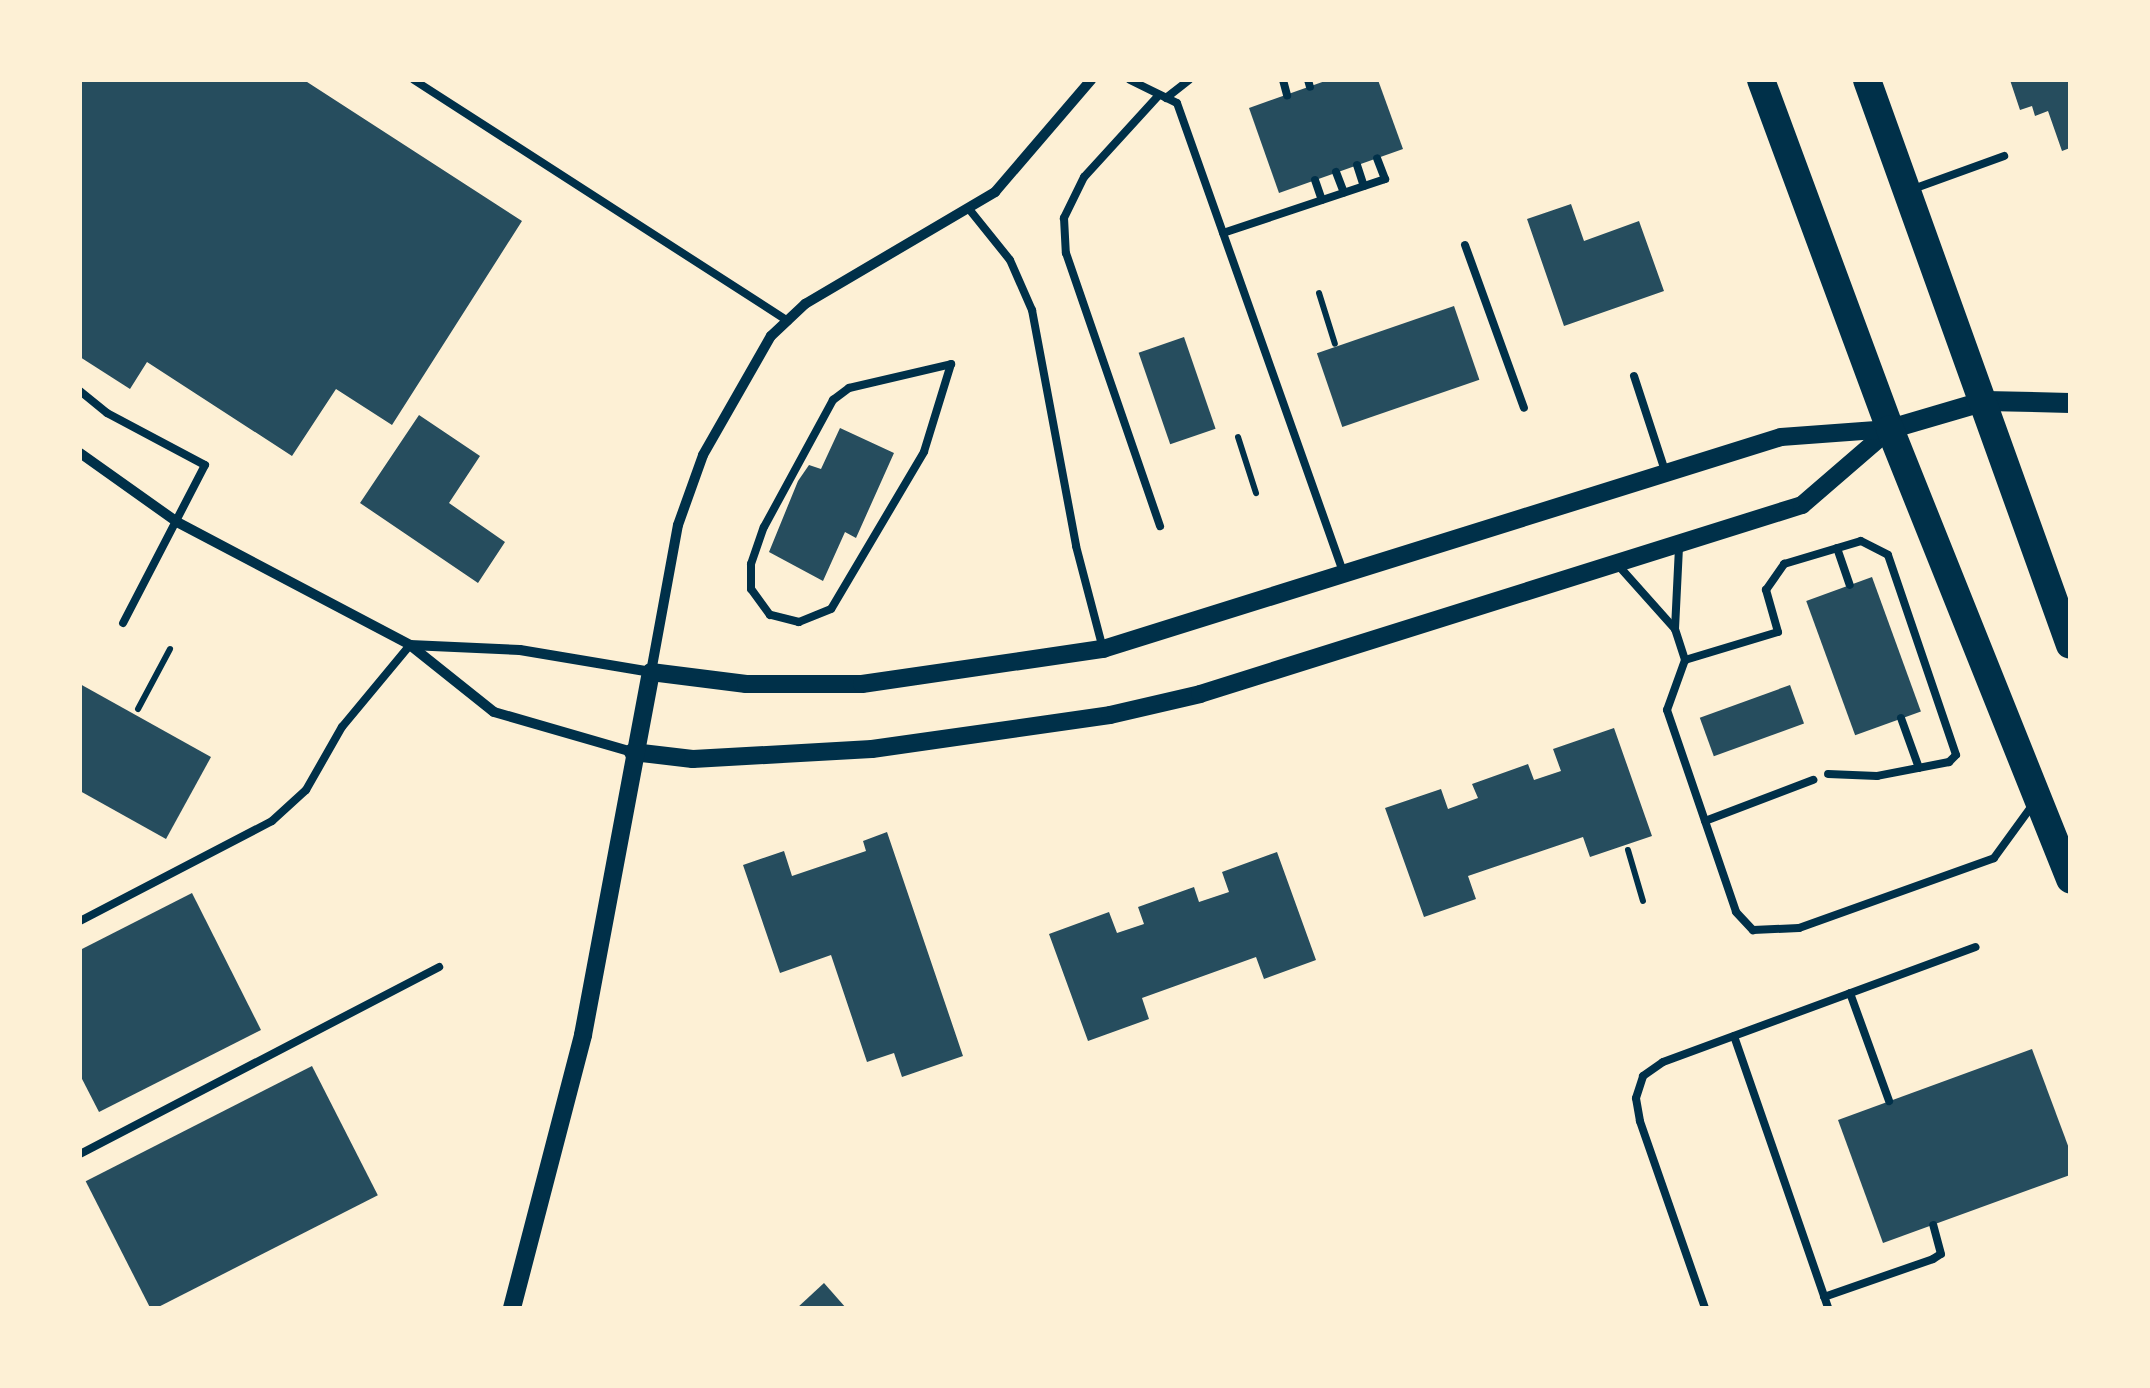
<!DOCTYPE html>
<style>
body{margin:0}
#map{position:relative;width:2150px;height:1388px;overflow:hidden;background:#fdf0d5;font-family:Commissioner,sans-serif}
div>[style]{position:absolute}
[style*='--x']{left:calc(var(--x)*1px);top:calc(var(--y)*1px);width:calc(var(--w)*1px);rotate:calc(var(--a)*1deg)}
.building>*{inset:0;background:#264d5e;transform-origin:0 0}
.path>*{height:6px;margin:-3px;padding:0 3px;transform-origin:3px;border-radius:3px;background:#003049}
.service>*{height:8px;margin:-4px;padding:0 4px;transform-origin:4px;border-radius:4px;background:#003049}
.minor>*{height:10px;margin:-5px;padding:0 5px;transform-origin:5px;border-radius:5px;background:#003049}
.tertiary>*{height:18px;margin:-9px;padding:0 9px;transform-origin:9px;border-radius:9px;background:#003049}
.secondary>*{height:20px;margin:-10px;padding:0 10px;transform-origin:10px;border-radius:10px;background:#003049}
.trunk>*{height:28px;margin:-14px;padding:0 14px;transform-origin:14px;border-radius:14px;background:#003049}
span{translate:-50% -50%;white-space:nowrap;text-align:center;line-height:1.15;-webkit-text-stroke:10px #fdf0d5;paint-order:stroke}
.frame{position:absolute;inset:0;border:82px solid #fdf0d5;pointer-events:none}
</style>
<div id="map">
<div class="building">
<i style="clip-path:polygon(80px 80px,304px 80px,522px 221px,392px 425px,336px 389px,292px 456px,147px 362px,130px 389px,80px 357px)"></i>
<i style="clip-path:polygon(1328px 80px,1378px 80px,1403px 149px,1279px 193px,1249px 108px)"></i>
<i style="clip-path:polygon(2010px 80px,2070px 80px,2070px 148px,2062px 151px,2048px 111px,2035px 116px,2032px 106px,2020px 110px)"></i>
<i style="clip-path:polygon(1571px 204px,1584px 241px,1639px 221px,1664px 291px,1564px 326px,1527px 219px)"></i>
<i style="left:1454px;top:306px;width:78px;height:145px;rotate:71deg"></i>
<i style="left:1184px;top:337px;width:97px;height:48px;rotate:71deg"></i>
<i style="clip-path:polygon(419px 415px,480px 456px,449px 503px,505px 542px,478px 583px,360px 503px)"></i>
<i style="clip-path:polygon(840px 428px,894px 453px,856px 538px,845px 532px,823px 581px,769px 552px,798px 481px,809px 465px,821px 469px)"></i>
<i style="left:1872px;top:577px;width:143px;height:70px;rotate:70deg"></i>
<i style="clip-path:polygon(80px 684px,211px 757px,166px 839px,80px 791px)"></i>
<i style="left:1790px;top:685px;width:41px;height:96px;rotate:70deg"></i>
<i style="clip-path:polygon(1614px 728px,1652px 836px,1590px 857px,1583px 837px,1468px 876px,1476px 899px,1424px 917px,1385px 808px,1441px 789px,1448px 809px,1478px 798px,1472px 784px,1528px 764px,1534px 780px,1561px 771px,1553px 749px)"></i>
<i style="clip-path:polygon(887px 832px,963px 1056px,902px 1077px,894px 1053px,867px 1062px,831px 955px,780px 973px,743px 865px,784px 851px,792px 876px,866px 851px,863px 841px)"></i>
<i style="clip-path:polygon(1277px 852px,1316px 960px,1264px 979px,1256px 957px,1142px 998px,1149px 1019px,1088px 1041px,1049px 934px,1109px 912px,1117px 933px,1144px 924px,1138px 907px,1194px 887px,1199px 902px,1229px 892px,1222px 872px)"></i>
<i style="clip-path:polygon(192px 893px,261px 1030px,99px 1112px,80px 1075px,80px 950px)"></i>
<i style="clip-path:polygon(2032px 1049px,2070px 1151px,2070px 1175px,1883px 1243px,1838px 1120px)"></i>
<i style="left:312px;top:1066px;width:145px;height:254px;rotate:63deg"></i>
<i style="clip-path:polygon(824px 1283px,846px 1308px,797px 1308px)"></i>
</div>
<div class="path">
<i style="--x:1319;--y:293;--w:53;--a:72.6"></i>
<i style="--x:1238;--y:437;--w:59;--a:72.2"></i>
<i style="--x:138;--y:709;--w:68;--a:-61.9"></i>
<i style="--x:1628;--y:850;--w:53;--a:73.6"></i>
</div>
<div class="service">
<i style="--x:414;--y:80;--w:445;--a:32.8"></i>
<i style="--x:1130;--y:80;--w:52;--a:26.1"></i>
<i style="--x:1177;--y:103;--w:498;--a:70.5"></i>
<i style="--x:1283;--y:80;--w:16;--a:75"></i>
<i style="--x:1308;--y:80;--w:7;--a:74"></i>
<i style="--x:1159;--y:95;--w:111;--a:132.4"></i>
<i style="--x:1084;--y:177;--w:46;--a:116"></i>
<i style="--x:1064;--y:218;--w:35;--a:87"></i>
<i style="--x:1066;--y:253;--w:289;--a:71"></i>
<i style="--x:1166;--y:98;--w:29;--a:-38"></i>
<i style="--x:1357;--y:165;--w:22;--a:72"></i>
<i style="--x:1336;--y:172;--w:22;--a:69"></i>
<i style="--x:1315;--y:180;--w:21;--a:71"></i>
<i style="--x:1913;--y:189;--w:97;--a:-19.9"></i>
<i style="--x:969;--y:209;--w:65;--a:51.2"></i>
<i style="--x:1010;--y:260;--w:55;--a:66.3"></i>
<i style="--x:1032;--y:310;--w:240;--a:79.4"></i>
<i style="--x:1076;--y:546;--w:106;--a:75.3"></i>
<i style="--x:1223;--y:233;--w:171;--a:-18.4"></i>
<i style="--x:1385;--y:179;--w:22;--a:-111"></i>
<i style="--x:1465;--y:245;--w:173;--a:70.1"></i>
<i style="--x:951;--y:364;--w:92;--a:107.1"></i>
<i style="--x:924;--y:452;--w:182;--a:120.6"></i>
<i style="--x:831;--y:609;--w:35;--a:158"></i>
<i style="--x:799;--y:622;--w:30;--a:-166"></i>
<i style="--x:770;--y:615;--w:32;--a:-126"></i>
<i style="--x:751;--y:589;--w:25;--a:-90"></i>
<i style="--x:751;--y:564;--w:39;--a:-71"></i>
<i style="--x:764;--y:527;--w:145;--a:-61.5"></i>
<i style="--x:833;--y:400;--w:20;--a:-37"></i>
<i style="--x:849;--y:388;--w:105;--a:-13.2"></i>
<i style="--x:1634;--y:376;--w:100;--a:71.9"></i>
<i style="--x:80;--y:391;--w:35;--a:39"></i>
<i style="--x:107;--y:413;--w:111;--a:28"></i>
<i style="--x:205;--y:465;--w:178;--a:117.4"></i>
<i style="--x:1837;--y:548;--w:39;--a:71"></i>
<i style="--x:1617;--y:564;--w:87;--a:48.3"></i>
<i style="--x:1675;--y:629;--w:82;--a:-87.2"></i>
<i style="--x:1675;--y:629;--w:33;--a:72"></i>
<i style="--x:1685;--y:660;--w:97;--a:-16.8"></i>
<i style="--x:1778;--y:632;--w:44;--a:-105.9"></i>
<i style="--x:1766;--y:590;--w:32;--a:-55"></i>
<i style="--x:1784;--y:564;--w:80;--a:-16.6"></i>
<i style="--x:1861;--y:541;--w:30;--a:27"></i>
<i style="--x:1888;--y:555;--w:211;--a:71.2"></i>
<i style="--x:1956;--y:755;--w:10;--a:135"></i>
<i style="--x:1949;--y:762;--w:73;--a:169"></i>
<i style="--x:1877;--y:776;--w:49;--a:-177.7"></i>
<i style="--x:1685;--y:660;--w:53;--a:109.8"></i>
<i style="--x:1667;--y:710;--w:213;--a:71.1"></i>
<i style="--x:1736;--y:912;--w:25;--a:47"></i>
<i style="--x:1753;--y:930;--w:46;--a:-2.5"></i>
<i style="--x:1799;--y:928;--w:207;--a:-19.7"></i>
<i style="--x:1994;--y:858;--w:68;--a:-54"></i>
<i style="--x:1901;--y:718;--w:53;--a:70.2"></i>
<i style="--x:1705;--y:821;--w:116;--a:-20.8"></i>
<i style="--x:80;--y:921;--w:216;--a:-27.5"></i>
<i style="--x:272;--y:821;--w:46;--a:-42.4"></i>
<i style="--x:306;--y:790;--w:73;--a:-60.3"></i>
<i style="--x:342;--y:727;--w:107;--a:-50.3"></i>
<i style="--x:1850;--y:993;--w:115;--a:70.1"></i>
<i style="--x:1734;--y:1036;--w:288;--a:70.9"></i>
<i style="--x:80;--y:1154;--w:405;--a:-27.5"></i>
<i style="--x:1824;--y:1297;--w:115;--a:-19.2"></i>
<i style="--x:1933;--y:1259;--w:9;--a:-32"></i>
<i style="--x:1941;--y:1254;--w:30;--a:-105"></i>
<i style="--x:1705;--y:1308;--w:198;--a:-109.2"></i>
<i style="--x:1640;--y:1121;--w:23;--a:-100"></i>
<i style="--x:1636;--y:1098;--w:23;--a:-72"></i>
<i style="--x:1643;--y:1076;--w:24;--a:-35"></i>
<i style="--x:1663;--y:1062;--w:333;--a:-20.2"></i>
</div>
<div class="minor">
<i style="--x:80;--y:453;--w:119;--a:35.4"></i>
<i style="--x:177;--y:522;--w:263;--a:27.8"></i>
<i style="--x:410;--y:645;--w:107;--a:38.6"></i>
<i style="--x:494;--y:712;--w:145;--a:16.1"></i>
<i style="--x:410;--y:645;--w:110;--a:2.6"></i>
<i style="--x:520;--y:650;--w:133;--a:9.5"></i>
<i style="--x:651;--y:672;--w:149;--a:-79.6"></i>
<i style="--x:678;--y:525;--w:74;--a:-70.3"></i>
<i style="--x:703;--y:455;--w:137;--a:-60.3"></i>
<i style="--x:771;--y:336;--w:47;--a:-43.3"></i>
<i style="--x:805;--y:304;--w:221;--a:-30.5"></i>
<i style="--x:995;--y:192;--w:148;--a:-49.4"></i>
</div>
<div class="tertiary">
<i style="--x:633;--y:752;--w:60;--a:6.7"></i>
<i style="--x:693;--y:759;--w:179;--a:-3.2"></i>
<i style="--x:872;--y:749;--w:240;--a:-8.1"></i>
<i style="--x:1110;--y:715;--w:92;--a:-13.1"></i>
<i style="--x:1200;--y:694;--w:631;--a:-17.43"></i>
<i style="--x:1802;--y:505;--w:116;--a:-40.8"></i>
<i style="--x:512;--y:1308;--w:282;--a:-75.4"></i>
<i style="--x:583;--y:1035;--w:369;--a:-79.4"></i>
<i style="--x:651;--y:672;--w:96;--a:7.2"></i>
<i style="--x:746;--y:684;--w:116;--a:0"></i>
<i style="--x:862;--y:684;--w:244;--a:-8.3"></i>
<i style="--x:1103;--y:649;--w:710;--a:-17.36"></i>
<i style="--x:1781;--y:437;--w:109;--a:-4.2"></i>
</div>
<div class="secondary">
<i style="--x:1890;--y:429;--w:99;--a:-16.4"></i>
<i style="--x:1985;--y:401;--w:85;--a:1.3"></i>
</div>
<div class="trunk">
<i style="--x:1761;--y:80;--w:372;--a:69.7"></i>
<i style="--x:1890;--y:429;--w:485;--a:68.2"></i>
<i style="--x:1867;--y:80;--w:600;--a:70.24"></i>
</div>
<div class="frame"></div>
</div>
